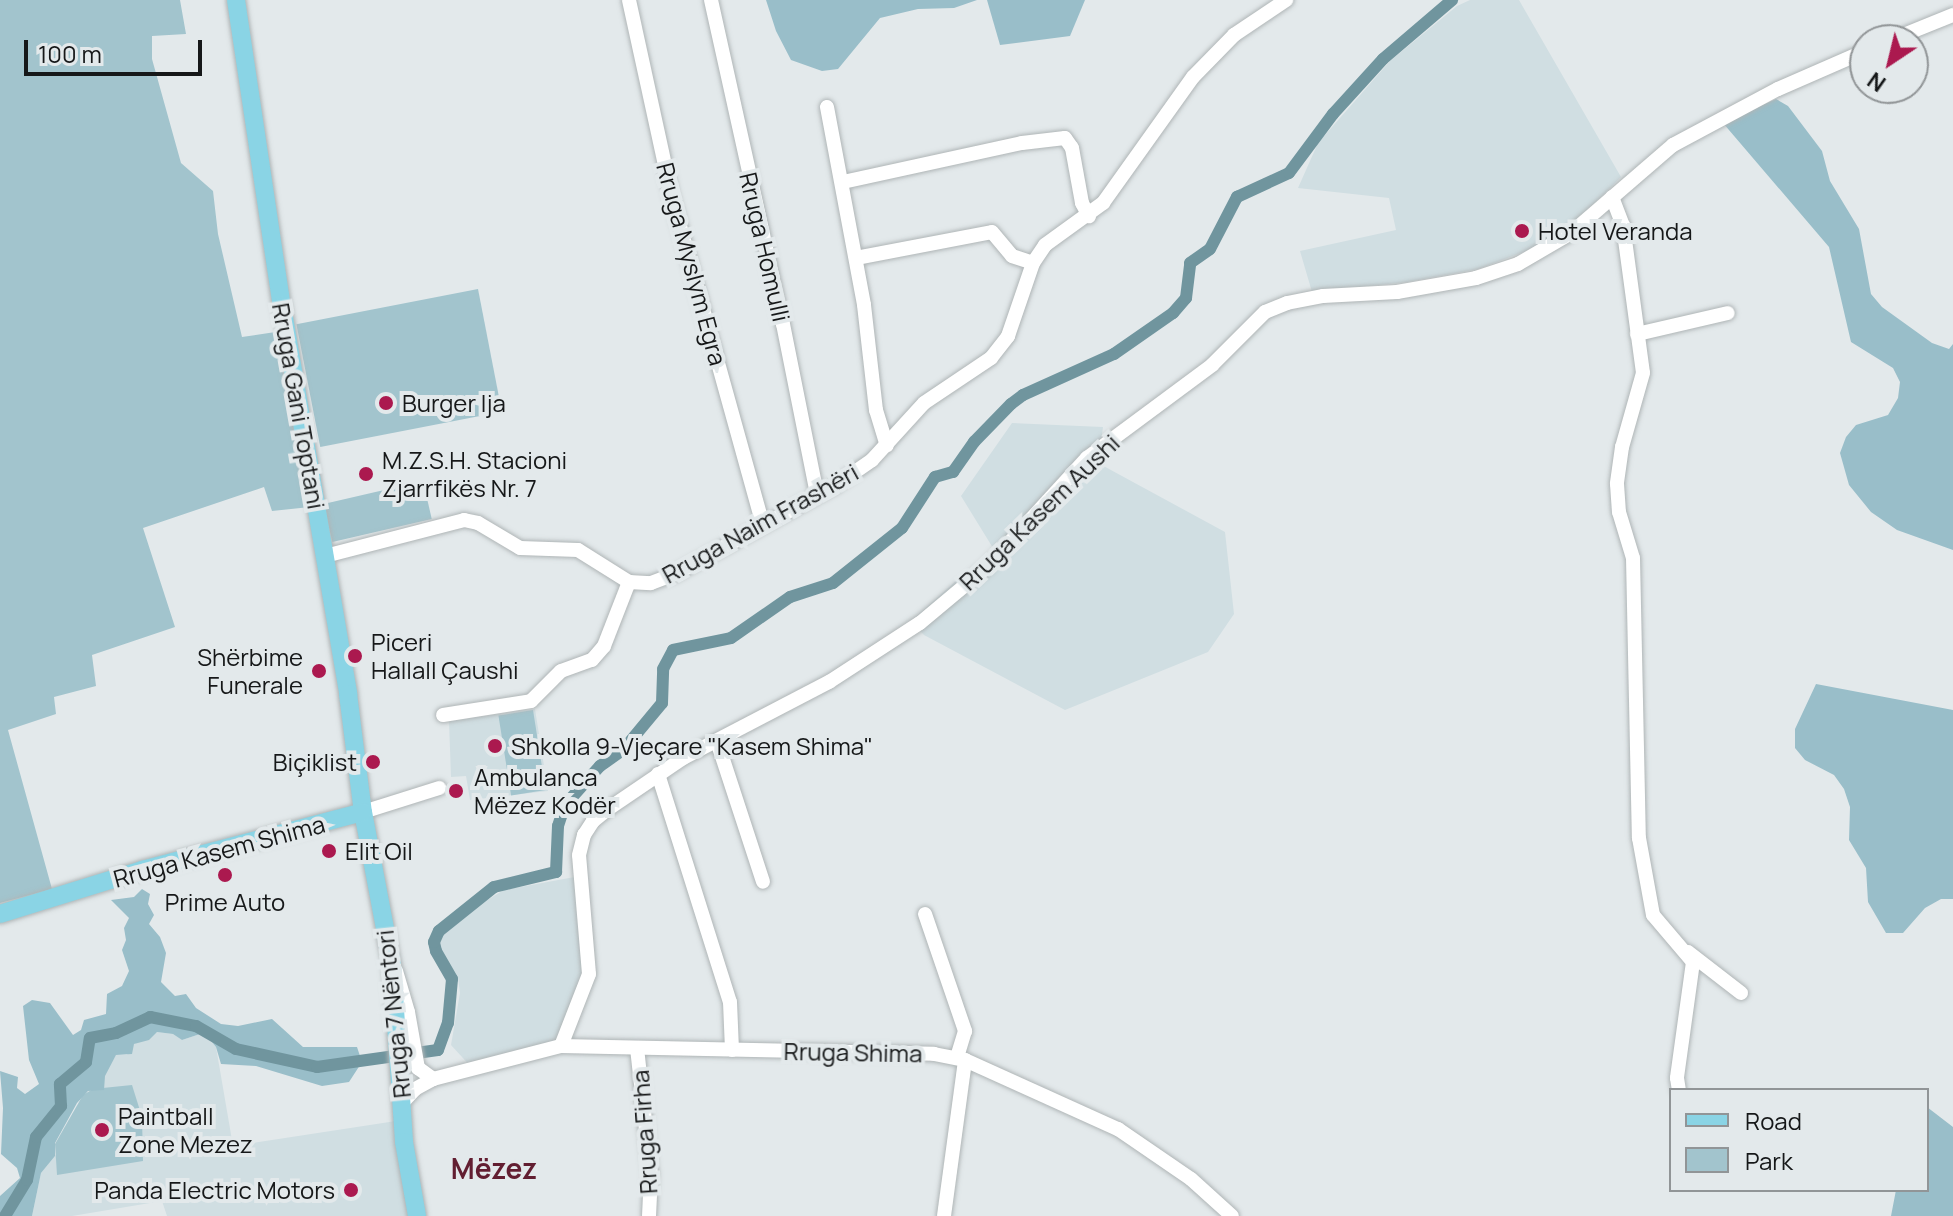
<!DOCTYPE html>
<meta charset="utf-8">
<style>
body{margin:0}
#map{position:relative;width:1953px;height:1216px;overflow:hidden;background:#e3e9eb;font-family:Manrope,sans-serif}
div>[style]{position:absolute}
[style*='--x']{left:calc(var(--x)*1px);top:calc(var(--y)*1px);width:calc(var(--w)*1px);rotate:calc(var(--a)*1deg)}
.built>*{inset:0;background:#d0dee2}
.green>*{inset:0;background:#a2c4cd;transform-origin:0 0}
.forest>*{inset:0;background:#99bec9}
.canal>*{height:12px;margin:-6px;padding:0 6px;transform-origin:6px;border-radius:6px;background:#70959e}
.roads{filter:drop-shadow(0 0 2px #afb5b6) drop-shadow(0 0 2px #afb5b6)}
.minor>*{height:14px;margin:-7px;padding:0 7px;transform-origin:7px;border-radius:7px;background:#fff}
.major>*{height:18px;margin:-9px;padding:0 9px;transform-origin:9px;border-radius:9px;background:#8ad4e5}
.dots>*{width:22px;height:22px;translate:-50% -50%;box-sizing:border-box;border:4px solid #e3e9eb;border-radius:50%}
span{translate:-50% -50%;white-space:nowrap;text-align:center;line-height:1.15;-webkit-text-stroke:8px #e3e9eb;paint-order:stroke}
.poi-label{font-size:24px;color:#161819}
.left{translate:0 -50%;text-align:left}
.right{translate:-100% -50%;text-align:right}
.street-label{font-size:24px;color:#161819}
.quarter-label{font-size:28px;color:#621e31;font-weight:700}
.legend{position:absolute;left:1669px;top:1088px;width:260px;height:104px;box-sizing:border-box;background:#e3e9eb;border:2px solid #919597;margin:0;padding:10px 14px;list-style:none;font-size:24px;color:#161819}
.legend li{display:flex;align-items:center;gap:16px;height:40px}
.legend b{width:40px;border:2px solid #919597}
.north{position:absolute;left:1849px;top:24px;width:80px;height:80px;box-sizing:border-box;background:#e3e9eb;border:2px solid #919597;border-radius:50%;rotate:215deg;font-size:22px;font-weight:700;line-height:32px;text-align:center;color:#161819}
.north::after{content:'';display:block;margin:auto;width:28px;height:36px;background:#ab194f;clip-path:polygon(50% 0,100% 100%,50% 72%,0 100%)}
.scale{position:absolute;left:24px;top:40px;width:178px;height:36px;box-sizing:border-box;border:4px solid #161819;border-top:0;padding-left:10px;font-size:24px;line-height:28px;white-space:nowrap;color:#161819;-webkit-text-stroke:6px #e3e9eb;paint-order:stroke}
</style>
<div id="map">
<div class="built">
<i style="clip-path:polygon(1470px 0,1519px 0,1621px 177px,1582px 216px,1539px 246px,1478px 269px,1407px 282px,1312px 292px,1300px 251px,1396px 230px,1389px 198px,1298px 188px,1318px 143px,1390px 61px,1457px 6px)"></i>
<i style="clip-path:polygon(1012px 423px,1103px 427px,1098px 463px,1225px 532px,1234px 614px,1208px 652px,1065px 710px,924px 635px,911px 621px,993px 548px,961px 496px)"></i>
<i style="clip-path:polygon(535px 709px,548px 791px,470px 800px,466px 776px,451px 777px,449px 721px)"></i>
<i style="clip-path:polygon(580px 876px,589px 974px,561px 1046px,473px 1069px,451px 1045px,460px 993px,458px 978px,440px 948px,441px 937px,482px 903px,504px 890px)"></i>
<i style="clip-path:polygon(157px 1032px,173px 1034px,182px 1040px,200px 1034px,208px 1037px,216px 1047px,233px 1146px,396px 1121px,408px 1216px,167px 1216px,162px 1201px,72px 1216px,32px 1216px,41px 1173px,55px 1156px,110px 1064px,116px 1055px,127px 1055px,134px 1044px)"></i>
</div>
<div class="green">
<i style="clip-path:polygon(0 0,180px 0,186px 34px,152px 36px,152px 59px,181px 163px,213px 191px,218px 234px,242px 337px,282px 331px,310px 507px,272px 511px,264px 487px,143px 528px,175px 627px,92px 655px,96px 686px,54px 697px,56px 714px,8px 730px,52px 889px,0 903px)"></i>
<i style="left:478px;top:289px;width:125px;height:185px;rotate:79deg"></i>
<i style="left:423px;top:481px;width:39px;height:102px;rotate:77deg"></i>
<i style="left:533px;top:710px;width:81px;height:35px;rotate:81deg"></i>
<i style="clip-path:polygon(132px 1085px,142px 1117px,143px 1161px,57px 1175px,55px 1144px,83px 1095px,93px 1089px)"></i>
</div>
<div class="forest">
<i style="clip-path:polygon(766px 0,977px 0,954px 8px,918px 9px,880px 18px,838px 69px,822px 71px,791px 60px,776px 31px)"></i>
<i style="clip-path:polygon(987px 0,1085px 0,1070px 36px,1000px 45px)"></i>
<i style="clip-path:polygon(1776px 99px,1788px 106px,1822px 151px,1830px 181px,1859px 229px,1871px 294px,1882px 307px,1932px 343px,1949px 349px,1953px 344px,1953px 550px,1897px 530px,1871px 512px,1849px 485px,1840px 453px,1846px 437px,1856px 425px,1888px 415px,1898px 398px,1900px 382px,1893px 368px,1851px 342px,1829px 247px,1723px 123px)"></i>
<i style="clip-path:polygon(1816px 684px,1953px 710px,1953px 899px,1941px 899px,1925px 908px,1903px 933px,1886px 933px,1868px 902px,1866px 868px,1849px 840px,1850px 807px,1844px 789px,1834px 775px,1805px 760px,1795px 748px,1795px 729px)"></i>
<i style="clip-path:polygon(142px 889px,150px 894px,148px 904px,154px 915px,149px 924px,160px 937px,166px 953px,161px 982px,175px 996px,186px 994px,196px 1008px,221px 1024px,238px 1026px,272px 1019px,303px 1047px,357px 1047px,362px 1062px,349px 1082px,322px 1086px,256px 1066px,221px 1064px,216px 1047px,208px 1037px,200px 1034px,182px 1040px,173px 1034px,157px 1032px,149px 1040px,134px 1044px,132px 1054px,116px 1055px,105px 1076px,104px 1090px,88px 1091px,77px 1103px,55px 1143px,55px 1156px,41px 1173px,32px 1216px,0 1216px,0 1196px,20px 1178px,17px 1168px,1px 1154px,3px 1108px,0 1071px,18px 1077px,17px 1088px,25px 1094px,39px 1084px,29px 1060px,23px 1006px,32px 1000px,50px 1003px,73px 1035px,81px 1030px,84px 1020px,106px 1014px,107px 994px,122px 986px,129px 971px,122px 950px,126px 940px,124px 928px,129px 918px,111px 900px,134px 897px)"></i>
<i style="clip-path:polygon(1927px 1107px,1953px 1127px,1953px 1216px,1891px 1216px,1896px 1190px,1927px 1190px)"></i>
</div>
<div class="canal">
<i style="--x:5;--y:1216;--w:42;--a:-58.6"></i>
<i style="--x:27;--y:1180;--w:44;--a:-78.2"></i>
<i style="--x:36;--y:1137;--w:40;--a:-51"></i>
<i style="--x:61;--y:1106;--w:22;--a:-93"></i>
<i style="--x:60;--y:1084;--w:34;--a:-40"></i>
<i style="--x:86;--y:1062;--w:24;--a:-81"></i>
<i style="--x:90;--y:1038;--w:26;--a:-11"></i>
<i style="--x:116;--y:1033;--w:38;--a:-25"></i>
<i style="--x:150;--y:1017;--w:47;--a:11.1"></i>
<i style="--x:196;--y:1026;--w:46;--a:29.9"></i>
<i style="--x:236;--y:1049;--w:83;--a:12.5"></i>
<i style="--x:317;--y:1067;--w:122;--a:-8"></i>
<i style="--x:438;--y:1050;--w:29;--a:-70"></i>
<i style="--x:448;--y:1023;--w:44;--a:-84.8"></i>
<i style="--x:452;--y:979;--w:32;--a:-120"></i>
<i style="--x:436;--y:951;--w:9;--a:-103"></i>
<i style="--x:434;--y:942;--w:12;--a:-66"></i>
<i style="--x:439;--y:931;--w:70;--a:-38.7"></i>
<i style="--x:494;--y:887;--w:64;--a:-13.6"></i>
<i style="--x:556;--y:872;--w:46;--a:-87.5"></i>
<i style="--x:558;--y:826;--w:22;--a:-72"></i>
<i style="--x:565;--y:805;--w:52;--a:-48.1"></i>
<i style="--x:600;--y:766;--w:28;--a:-35"></i>
<i style="--x:623;--y:750;--w:61;--a:-50.3"></i>
<i style="--x:662;--y:703;--w:34;--a:-88"></i>
<i style="--x:663;--y:669;--w:21;--a:-62"></i>
<i style="--x:673;--y:650;--w:59;--a:-11.7"></i>
<i style="--x:731;--y:638;--w:72;--a:-34.8"></i>
<i style="--x:790;--y:597;--w:45;--a:-18"></i>
<i style="--x:833;--y:583;--w:88;--a:-38.6"></i>
<i style="--x:902;--y:528;--w:61;--a:-57.1"></i>
<i style="--x:935;--y:477;--w:19;--a:-16"></i>
<i style="--x:953;--y:472;--w:37;--a:-55"></i>
<i style="--x:974;--y:442;--w:53;--a:-45.8"></i>
<i style="--x:1011;--y:404;--w:15;--a:-37"></i>
<i style="--x:1023;--y:395;--w:100;--a:-24.3"></i>
<i style="--x:1114;--y:354;--w:72;--a:-34.8"></i>
<i style="--x:1173;--y:313;--w:20;--a:-49"></i>
<i style="--x:1186;--y:298;--w:35;--a:-83"></i>
<i style="--x:1190;--y:263;--w:24;--a:-35"></i>
<i style="--x:1210;--y:249;--w:59;--a:-62.6"></i>
<i style="--x:1237;--y:197;--w:57;--a:-24.8"></i>
<i style="--x:1289;--y:173;--w:74;--a:-53.3"></i>
<i style="--x:1333;--y:114;--w:74;--a:-47.7"></i>
<i style="--x:1383;--y:59;--w:91;--a:-40.5"></i>
</div>
<div class="roads">
<div class="minor">
<i style="--x:629;--y:0;--w:202;--a:77.7"></i>
<i style="--x:672;--y:197;--w:340;--a:74.5"></i>
<i style="--x:711;--y:0;--w:332;--a:77.5"></i>
<i style="--x:783;--y:324;--w:173;--a:78.7"></i>
<i style="--x:1891;--y:40;--w:67;--a:-22"></i>
<i style="--x:827;--y:107;--w:201;--a:79.4"></i>
<i style="--x:864;--y:305;--w:106;--a:83.5"></i>
<i style="--x:876;--y:410;--w:37;--a:73"></i>
<i style="--x:843;--y:182;--w:183;--a:-12.3"></i>
<i style="--x:1022;--y:143;--w:43;--a:-6.6"></i>
<i style="--x:1065;--y:138;--w:12;--a:55"></i>
<i style="--x:1072;--y:148;--w:56;--a:79.7"></i>
<i style="--x:1082;--y:203;--w:15;--a:62"></i>
<i style="--x:1612;--y:197;--w:30;--a:69"></i>
<i style="--x:1623;--y:225;--w:149;--a:82.3"></i>
<i style="--x:1643;--y:373;--w:77;--a:105.8"></i>
<i style="--x:1622;--y:447;--w:37;--a:98"></i>
<i style="--x:1617;--y:484;--w:28;--a:86"></i>
<i style="--x:1619;--y:512;--w:48;--a:73.1"></i>
<i style="--x:1633;--y:558;--w:280;--a:88.8"></i>
<i style="--x:1639;--y:838;--w:78;--a:79.7"></i>
<i style="--x:1653;--y:915;--w:62;--a:49.6"></i>
<i style="--x:1693;--y:962;--w:117;--a:97.9"></i>
<i style="--x:1677;--y:1078;--w:12;--a:81"></i>
<i style="--x:856;--y:258;--w:138;--a:-10.8"></i>
<i style="--x:992;--y:232;--w:31;--a:50"></i>
<i style="--x:1012;--y:256;--w:22;--a:18"></i>
<i style="--x:1637;--y:334;--w:93;--a:-13"></i>
<i style="--x:325;--y:556;--w:144;--a:-14.5"></i>
<i style="--x:464;--y:520;--w:14;--a:12"></i>
<i style="--x:478;--y:523;--w:49;--a:30.8"></i>
<i style="--x:520;--y:548;--w:58;--a:2"></i>
<i style="--x:578;--y:550;--w:60;--a:32.1"></i>
<i style="--x:629;--y:582;--w:22;--a:3"></i>
<i style="--x:651;--y:583;--w:26;--a:-21"></i>
<i style="--x:675;--y:574;--w:184;--a:-28.9"></i>
<i style="--x:836;--y:485;--w:44;--a:-34.8"></i>
<i style="--x:872;--y:460;--w:77;--a:-47.6"></i>
<i style="--x:924;--y:403;--w:81;--a:-33.9"></i>
<i style="--x:991;--y:358;--w:28;--a:-52"></i>
<i style="--x:1008;--y:336;--w:77;--a:-71.1"></i>
<i style="--x:1033;--y:263;--w:22;--a:-56"></i>
<i style="--x:1045;--y:245;--w:72;--a:-35.9"></i>
<i style="--x:1103;--y:203;--w:155;--a:-54.5"></i>
<i style="--x:1193;--y:77;--w:59;--a:-45.7"></i>
<i style="--x:1234;--y:35;--w:63;--a:-33.9"></i>
<i style="--x:443;--y:715;--w:89;--a:-9"></i>
<i style="--x:531;--y:701;--w:42;--a:-45"></i>
<i style="--x:561;--y:671;--w:33;--a:-20"></i>
<i style="--x:592;--y:660;--w:18;--a:-49"></i>
<i style="--x:604;--y:646;--w:69;--a:-68.7"></i>
<i style="--x:717;--y:741;--w:148;--a:71.9"></i>
<i style="--x:658;--y:774;--w:239;--a:72.5"></i>
<i style="--x:730;--y:1002;--w:48;--a:87.6"></i>
<i style="--x:363;--y:812;--w:80;--a:-17.5"></i>
<i style="--x:925;--y:914;--w:124;--a:71.1"></i>
<i style="--x:965;--y:1031;--w:28;--a:107"></i>
<i style="--x:1688;--y:952;--w:67;--a:37.7"></i>
<i style="--x:396;--y:971;--w:43;--a:73.7"></i>
<i style="--x:408;--y:1012;--w:57;--a:79.9"></i>
<i style="--x:418;--y:1068;--w:19;--a:36"></i>
<i style="--x:561;--y:1046;--w:77;--a:-68.7"></i>
<i style="--x:589;--y:974;--w:119;--a:-94.8"></i>
<i style="--x:579;--y:855;--w:21;--a:-76"></i>
<i style="--x:584;--y:835;--w:17;--a:-57"></i>
<i style="--x:593;--y:821;--w:19;--a:-39"></i>
<i style="--x:608;--y:809;--w:91;--a:-34.2"></i>
<i style="--x:683;--y:758;--w:165;--a:-27.5"></i>
<i style="--x:829;--y:682;--w:108;--a:-33"></i>
<i style="--x:920;--y:623;--w:87;--a:-39.9"></i>
<i style="--x:987;--y:567;--w:148;--a:-47.5"></i>
<i style="--x:1087;--y:458;--w:156;--a:-36.6"></i>
<i style="--x:1212;--y:365;--w:75;--a:-45"></i>
<i style="--x:1265;--y:312;--w:24;--a:-22"></i>
<i style="--x:1287;--y:303;--w:37;--a:-11"></i>
<i style="--x:1323;--y:296;--w:74;--a:-3.1"></i>
<i style="--x:1397;--y:292;--w:80;--a:-10"></i>
<i style="--x:1476;--y:278;--w:44;--a:-18.4"></i>
<i style="--x:1518;--y:264;--w:61;--a:-30.3"></i>
<i style="--x:1571;--y:233;--w:135;--a:-40.8"></i>
<i style="--x:1673;--y:145;--w:119;--a:-28.1"></i>
<i style="--x:1778;--y:89;--w:95;--a:-23.6"></i>
<i style="--x:637;--y:1048;--w:127;--a:83.7"></i>
<i style="--x:651;--y:1174;--w:42;--a:92.7"></i>
<i style="--x:402;--y:1103;--w:19;--a:-47"></i>
<i style="--x:415;--y:1089;--w:21;--a:-29"></i>
<i style="--x:433;--y:1079;--w:132;--a:-14.5"></i>
<i style="--x:561;--y:1046;--w:373;--a:1.2"></i>
<i style="--x:934;--y:1054;--w:32;--a:11"></i>
<i style="--x:965;--y:1060;--w:168;--a:24.3"></i>
<i style="--x:1118;--y:1129;--w:88;--a:34.4"></i>
<i style="--x:1191;--y:1179;--w:55;--a:42.1"></i>
<i style="--x:944;--y:1216;--w:157;--a:-82.3"></i>
</div>
<div class="major">
<i style="--x:236;--y:0;--w:309;--a:81.5"></i>
<i style="--x:282;--y:306;--w:394;--a:80.3"></i>
<i style="--x:348;--y:694;--w:119;--a:82.8"></i>
<i style="--x:363;--y:812;--w:156;--a:79.3"></i>
<i style="--x:392;--y:965;--w:177;--a:86.1"></i>
<i style="--x:404;--y:1142;--w:75;--a:80"></i>
<i style="--x:0;--y:914;--w:149;--a:-17.2"></i>
<i style="--x:142;--y:870;--w:228;--a:-14.7"></i>
</div>
</div>
<div class="dots">
<i style="left:1522px;top:231px;background:#ab194f"></i>
<i style="left:386px;top:403px;background:#ab194f"></i>
<i style="left:366px;top:474px;background:#ab194f"></i>
<i style="left:355px;top:656px;background:#ab194f"></i>
<i style="left:319px;top:671px;background:#ab194f"></i>
<i style="left:495px;top:746px;background:#ab194f"></i>
<i style="left:373px;top:762px;background:#ab194f"></i>
<i style="left:456px;top:791px;background:#ab194f"></i>
<i style="left:329px;top:851px;background:#ab194f"></i>
<i style="left:225px;top:875px;background:#ab194f"></i>
<i style="left:102px;top:1130px;background:#ab194f"></i>
<i style="left:351px;top:1190px;background:#ab194f"></i>
</div>
<div class="poi-label">
<span class="left" style="left:1538px;top:231px">Hotel Veranda</span>
<span class="left" style="left:402px;top:403px">Burger Ija</span>
<span class="left" style="left:382px;top:474px">M.Z.S.H. Stacioni<br>Zjarrfikës Nr. 7</span>
<span class="left" style="left:371px;top:656px">Piceri<br>Hallall Çaushi</span>
<span class="right" style="left:303px;top:671px">Shërbime<br>Funerale</span>
<span class="left" style="left:511px;top:746px">Shkolla 9-Vjeçare "Kasem Shima"</span>
<span class="right" style="left:357px;top:762px">Biçiklist</span>
<span class="left" style="left:474px;top:791px">Ambulanca<br>Mëzez Kodër</span>
<span class="left" style="left:345px;top:851px">Elit Oil</span>
<span style="left:225px;top:902px">Prime Auto</span>
<span class="left" style="left:118px;top:1130px">Paintball<br>Zone Mezez</span>
<span class="right" style="left:335px;top:1190px">Panda Electric Motors</span>
</div>
<div class="street-label">
<span style="left:765px;top:247px;rotate:77deg">Rruga Homulli</span>
<span style="left:692px;top:264px;rotate:75deg">Rruga Myslym Egra</span>
<span style="left:299px;top:406px;rotate:80deg">Rruga Gani Toptani</span>
<span style="left:1039px;top:512px;rotate:-44deg">Rruga Kasem Aushi</span>
<span style="left:760px;top:523px;rotate:-29deg">Rruga Naim Frashëri</span>
<span style="left:219px;top:851px;rotate:-15deg">Rruga Kasem Shima</span>
<span style="left:393px;top:1014px;rotate:-96deg">Rruga 7 Nëntori</span>
<span style="left:853px;top:1052px;rotate:1deg">Rruga Shima</span>
<span style="left:644px;top:1132px;rotate:-94deg">Rruga Firha</span>
</div>
<div class="quarter-label">
<span style="left:494px;top:1168px">Mëzez</span>
</div>
<ul class="legend">
<li><b style="height:10px;background:#8ad4e5"></b>Road</li>
<li><b style="height:22px;background:#a2c4cd"></b>Park</li>
</ul>
<div class="north">N</div>
<div class="scale">100 m</div>
</div>
